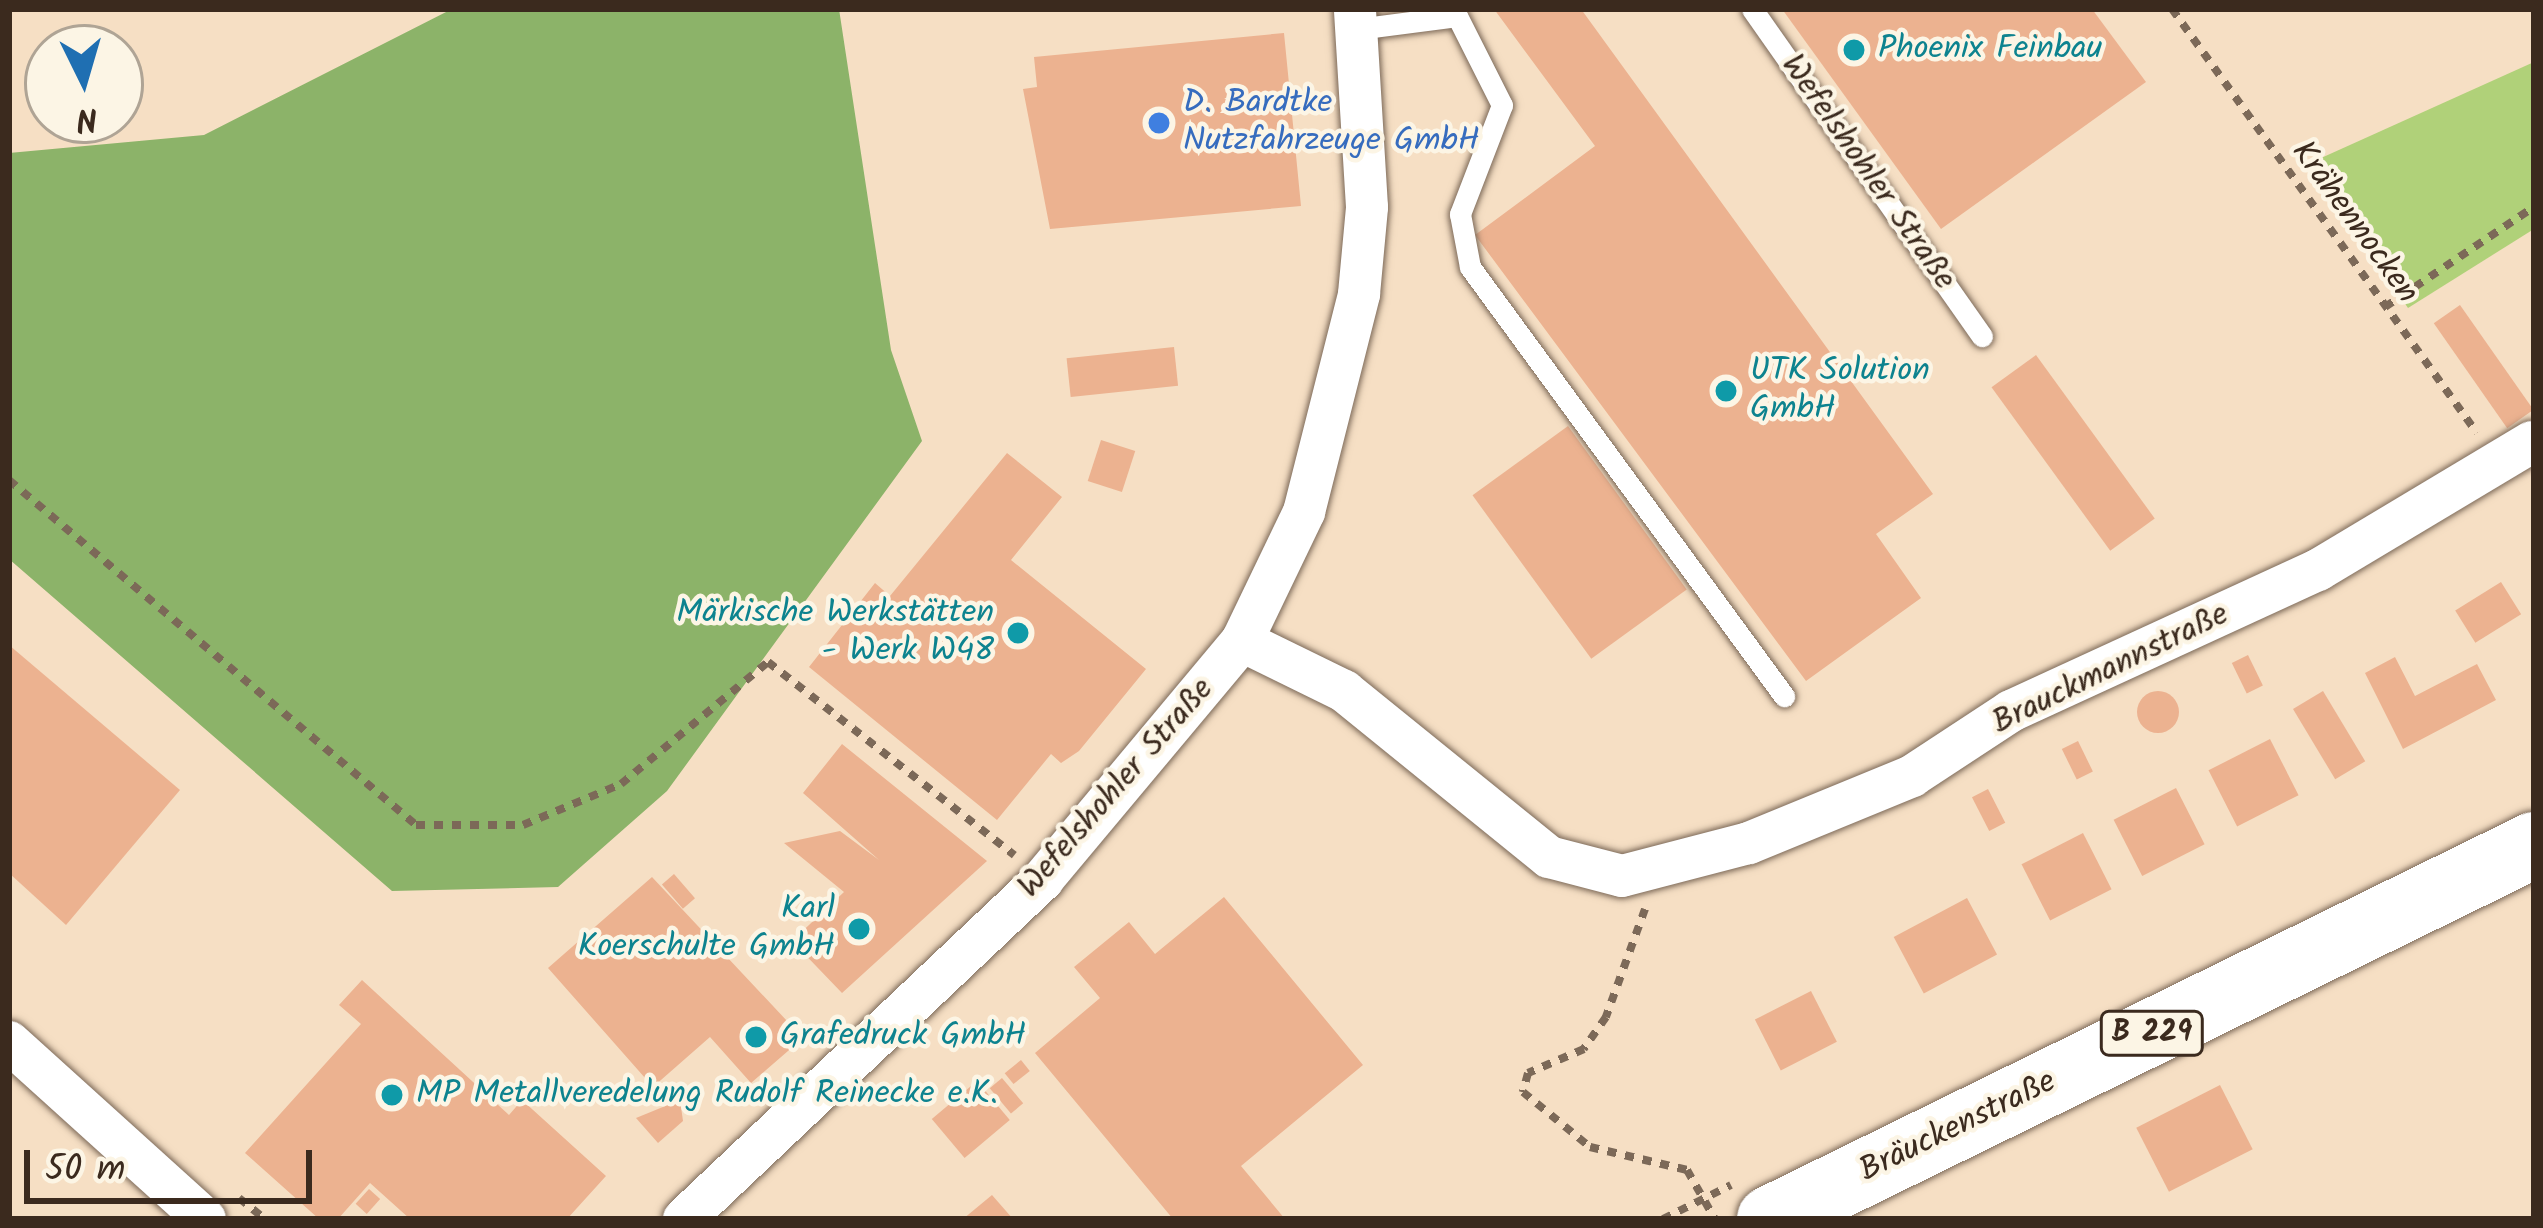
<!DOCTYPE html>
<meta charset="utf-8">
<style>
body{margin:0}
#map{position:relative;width:2543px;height:1228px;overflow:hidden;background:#f6dfc4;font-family:Kalam,sans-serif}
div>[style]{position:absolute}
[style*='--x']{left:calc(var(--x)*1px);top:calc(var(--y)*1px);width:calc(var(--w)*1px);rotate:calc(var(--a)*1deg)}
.green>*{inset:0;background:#b0d179}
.forest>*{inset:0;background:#8cb369}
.building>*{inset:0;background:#ecb290;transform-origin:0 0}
.round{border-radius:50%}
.path>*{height:8px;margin-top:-4px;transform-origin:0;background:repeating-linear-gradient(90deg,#7c6958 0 9px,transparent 0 18px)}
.roads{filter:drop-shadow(0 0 3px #7c6958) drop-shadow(0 0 3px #7c6958)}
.lane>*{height:21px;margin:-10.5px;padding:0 10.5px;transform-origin:10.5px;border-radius:10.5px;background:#fff}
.street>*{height:42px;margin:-21px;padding:0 21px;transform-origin:21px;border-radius:21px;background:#fff}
.primary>*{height:66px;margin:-33px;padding:0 33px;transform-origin:33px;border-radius:33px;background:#fff}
.dots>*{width:33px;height:33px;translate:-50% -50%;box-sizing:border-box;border:6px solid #fcf5e5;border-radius:50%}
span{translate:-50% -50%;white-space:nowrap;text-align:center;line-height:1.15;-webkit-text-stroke:9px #fcf5e5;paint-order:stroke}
.shield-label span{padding:3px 9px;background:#fcf5e5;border:3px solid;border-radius:9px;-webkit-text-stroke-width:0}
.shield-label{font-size:30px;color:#3b2a1e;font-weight:700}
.culture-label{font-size:33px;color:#0d838f}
.left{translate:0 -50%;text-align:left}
.right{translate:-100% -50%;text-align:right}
.shop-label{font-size:33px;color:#366cbe}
.street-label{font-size:33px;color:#3b2a1e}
.frame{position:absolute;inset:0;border:12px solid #3b2a1e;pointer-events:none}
.north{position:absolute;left:24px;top:24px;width:120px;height:120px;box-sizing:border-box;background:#fcf5e5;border:3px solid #afa495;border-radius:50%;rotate:175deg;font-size:33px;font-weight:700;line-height:48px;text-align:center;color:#3b2a1e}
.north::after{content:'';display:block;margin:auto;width:42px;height:54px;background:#1f6fb2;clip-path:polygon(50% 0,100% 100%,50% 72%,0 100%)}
.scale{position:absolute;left:24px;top:1150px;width:288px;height:54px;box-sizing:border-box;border:6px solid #3b2a1e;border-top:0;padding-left:15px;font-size:36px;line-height:42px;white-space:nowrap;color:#3b2a1e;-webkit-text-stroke:9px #fcf5e5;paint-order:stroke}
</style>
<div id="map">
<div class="green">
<i style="clip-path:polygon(2534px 62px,2534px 229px,2408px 308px,2310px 163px)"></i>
</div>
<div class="forest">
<i style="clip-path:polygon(452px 9px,839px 9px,891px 350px,922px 441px,667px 791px,558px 887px,392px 891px,9px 559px,9px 153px,204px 135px)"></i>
</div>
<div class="building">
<i style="clip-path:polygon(1494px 9px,1581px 9px,1933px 494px,1876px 534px,1921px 598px,1806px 681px,1475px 235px,1595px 146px)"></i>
<i style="clip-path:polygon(1782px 9px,2092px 9px,2146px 82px,1941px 229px)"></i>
<i style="clip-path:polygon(1284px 33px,1301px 206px,1050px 229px,1023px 89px,1037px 87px,1034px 57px)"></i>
<i style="left:2460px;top:305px;width:128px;height:32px;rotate:55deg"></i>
<i style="left:1174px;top:347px;width:39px;height:108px;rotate:84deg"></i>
<i style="left:2036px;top:355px;width:202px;height:55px;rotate:54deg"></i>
<i style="left:1568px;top:426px;width:202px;height:118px;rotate:54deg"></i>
<i style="left:1101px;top:440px;width:36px;height:43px;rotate:18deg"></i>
<i style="clip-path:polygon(1007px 453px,1062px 497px,1011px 560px,1146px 669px,1079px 751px,1061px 763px,1051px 754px,997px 820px,809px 667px,875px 583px,890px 596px)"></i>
<i style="left:2501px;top:582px;width:38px;height:54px;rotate:58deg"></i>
<i style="clip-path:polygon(9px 645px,180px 790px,66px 925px,9px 873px)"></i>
<i style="left:2248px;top:655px;width:34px;height:18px;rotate:64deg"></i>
<i style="clip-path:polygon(2395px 657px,2415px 696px,2477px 664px,2496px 700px,2403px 749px,2365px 673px)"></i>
<i class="round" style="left:2137px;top:691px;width:42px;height:42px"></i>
<i style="left:2323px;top:691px;width:82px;height:35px;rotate:59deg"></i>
<i style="left:2270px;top:739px;width:63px;height:69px;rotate:63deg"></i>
<i style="left:2078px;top:741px;width:34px;height:18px;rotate:64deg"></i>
<i style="clip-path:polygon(842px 744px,987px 861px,842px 993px,792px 941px,844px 892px,784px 843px,840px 831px,879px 860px,803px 793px)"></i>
<i style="left:2176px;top:788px;width:63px;height:70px;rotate:63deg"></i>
<i style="left:1988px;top:789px;width:38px;height:18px;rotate:63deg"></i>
<i style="left:2083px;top:833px;width:63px;height:69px;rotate:63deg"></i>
<i style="left:674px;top:874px;width:32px;height:16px;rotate:49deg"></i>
<i style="clip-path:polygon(652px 877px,803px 1038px,751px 1083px,710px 1037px,653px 1087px,548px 968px)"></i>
<i style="clip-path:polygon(1224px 897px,1363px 1065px,1241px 1166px,1285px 1219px,1173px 1219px,1035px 1053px,1100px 998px,1074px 967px,1129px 922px,1155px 954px)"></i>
<i style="left:1967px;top:898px;width:64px;height:83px;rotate:62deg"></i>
<i style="clip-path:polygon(362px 980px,509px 1115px,522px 1100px,606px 1176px,567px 1219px,410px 1219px,370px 1183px,338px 1219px,319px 1219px,245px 1153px,361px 1024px,339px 1005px)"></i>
<i style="left:1811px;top:991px;width:57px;height:63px;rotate:63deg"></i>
<i style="left:1021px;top:1060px;width:14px;height:21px;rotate:51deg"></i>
<i style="left:1002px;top:1078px;width:33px;height:16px;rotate:50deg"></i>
<i style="left:977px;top:1081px;width:51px;height:59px;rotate:50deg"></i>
<i style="left:2220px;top:1085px;width:72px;height:94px;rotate:63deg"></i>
<i style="clip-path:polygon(680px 1100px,683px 1121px,658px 1143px,636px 1118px)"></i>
<i style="left:369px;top:1189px;width:15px;height:20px;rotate:42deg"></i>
<i style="clip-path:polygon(992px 1195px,1013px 1219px,963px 1219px)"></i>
</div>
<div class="path">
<i style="--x:2172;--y:9;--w:522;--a:54.27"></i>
<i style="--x:2385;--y:307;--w:179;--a:-33.9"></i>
<i style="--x:9;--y:480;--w:534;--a:40.29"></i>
<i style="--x:416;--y:825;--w:107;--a:0"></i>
<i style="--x:523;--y:825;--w:106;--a:-22.7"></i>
<i style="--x:621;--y:784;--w:191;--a:-39.7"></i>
<i style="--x:768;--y:662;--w:313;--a:38.1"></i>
<i style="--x:1645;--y:909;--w:115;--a:109.9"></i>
<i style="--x:1606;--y:1017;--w:39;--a:125"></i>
<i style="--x:1584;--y:1049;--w:61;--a:156.8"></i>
<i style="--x:1528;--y:1073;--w:20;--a:105"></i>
<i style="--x:1523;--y:1092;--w:87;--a:39.4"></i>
<i style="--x:1590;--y:1147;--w:100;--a:13.3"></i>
<i style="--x:1687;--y:1170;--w:56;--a:60.3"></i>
<i style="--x:239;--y:1198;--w:33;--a:39"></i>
<i style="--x:1663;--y:1219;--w:76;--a:-26.6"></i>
</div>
<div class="roads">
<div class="lane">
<i style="--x:1752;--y:9;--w:400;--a:54.9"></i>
<i style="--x:1357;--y:29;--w:101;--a:-7.4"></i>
<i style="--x:1457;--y:16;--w:100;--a:63.2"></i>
<i style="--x:1502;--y:105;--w:117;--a:111.1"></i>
<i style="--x:1460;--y:214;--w:54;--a:79.3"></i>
<i style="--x:1470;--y:267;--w:532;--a:53.8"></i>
</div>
<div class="street">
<i style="--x:1242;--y:641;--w:114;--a:26.1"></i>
<i style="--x:1344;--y:691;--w:264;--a:39"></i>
<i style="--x:1549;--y:857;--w:75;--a:14.6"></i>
<i style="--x:1622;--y:876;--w:131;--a:-14.6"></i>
<i style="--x:1749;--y:843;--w:176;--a:-22.3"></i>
<i style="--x:1912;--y:776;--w:118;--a:-33.3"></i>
<i style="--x:2011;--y:711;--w:338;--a:-24.7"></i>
<i style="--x:2318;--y:570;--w:249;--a:-30.9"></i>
<i style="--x:9;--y:1042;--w:264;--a:42.1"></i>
<i style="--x:684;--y:1219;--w:494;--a:-43.4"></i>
<i style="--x:1043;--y:879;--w:310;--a:-50.1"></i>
<i style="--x:1242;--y:641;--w:143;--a:-64.3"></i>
<i style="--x:1304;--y:512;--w:225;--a:-75.8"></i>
<i style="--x:1359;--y:294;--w:87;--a:-84.7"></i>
<i style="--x:1367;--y:207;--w:198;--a:-93.5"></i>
</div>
<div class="primary">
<i style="--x:1770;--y:1219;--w:851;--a:-26.08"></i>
</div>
</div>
<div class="dots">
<i style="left:1854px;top:50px;background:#0f9aa8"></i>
<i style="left:1159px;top:123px;background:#3f7fe0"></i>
<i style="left:1726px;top:391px;background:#0f9aa8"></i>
<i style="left:1018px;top:633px;background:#0f9aa8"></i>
<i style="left:859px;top:929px;background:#0f9aa8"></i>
<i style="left:756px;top:1037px;background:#0f9aa8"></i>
<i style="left:392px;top:1095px;background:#0f9aa8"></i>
</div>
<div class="shield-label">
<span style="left:2152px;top:1033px">B 229</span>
</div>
<div class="culture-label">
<span class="left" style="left:1878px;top:50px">Phoenix Feinbau</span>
<span class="left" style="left:1750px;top:391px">UTK Solution<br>GmbH</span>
<span class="right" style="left:994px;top:633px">Märkische Werkstätten<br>- Werk W48</span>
<span class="right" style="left:835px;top:929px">Karl<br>Koerschulte GmbH</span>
<span class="left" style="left:780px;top:1037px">Grafedruck GmbH</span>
<span class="left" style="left:416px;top:1095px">MP Metallveredelung Rudolf Reinecke e.K.</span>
</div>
<div class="shop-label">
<span class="left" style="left:1183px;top:123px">D. Bardtke<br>Nutzfahrzeuge GmbH</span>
</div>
<div class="street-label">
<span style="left:1867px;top:173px;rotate:55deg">Wefelshohler Straße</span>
<span style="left:2354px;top:223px;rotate:54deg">Krähennocken</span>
<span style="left:2111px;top:670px;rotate:-26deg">Brauckmannstraße</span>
<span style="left:1117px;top:789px;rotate:-49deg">Wefelshohler Straße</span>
<span style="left:1958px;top:1127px;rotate:-26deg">Bräuckenstraße</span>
</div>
<div class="frame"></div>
<div class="north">N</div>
<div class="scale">50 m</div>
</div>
